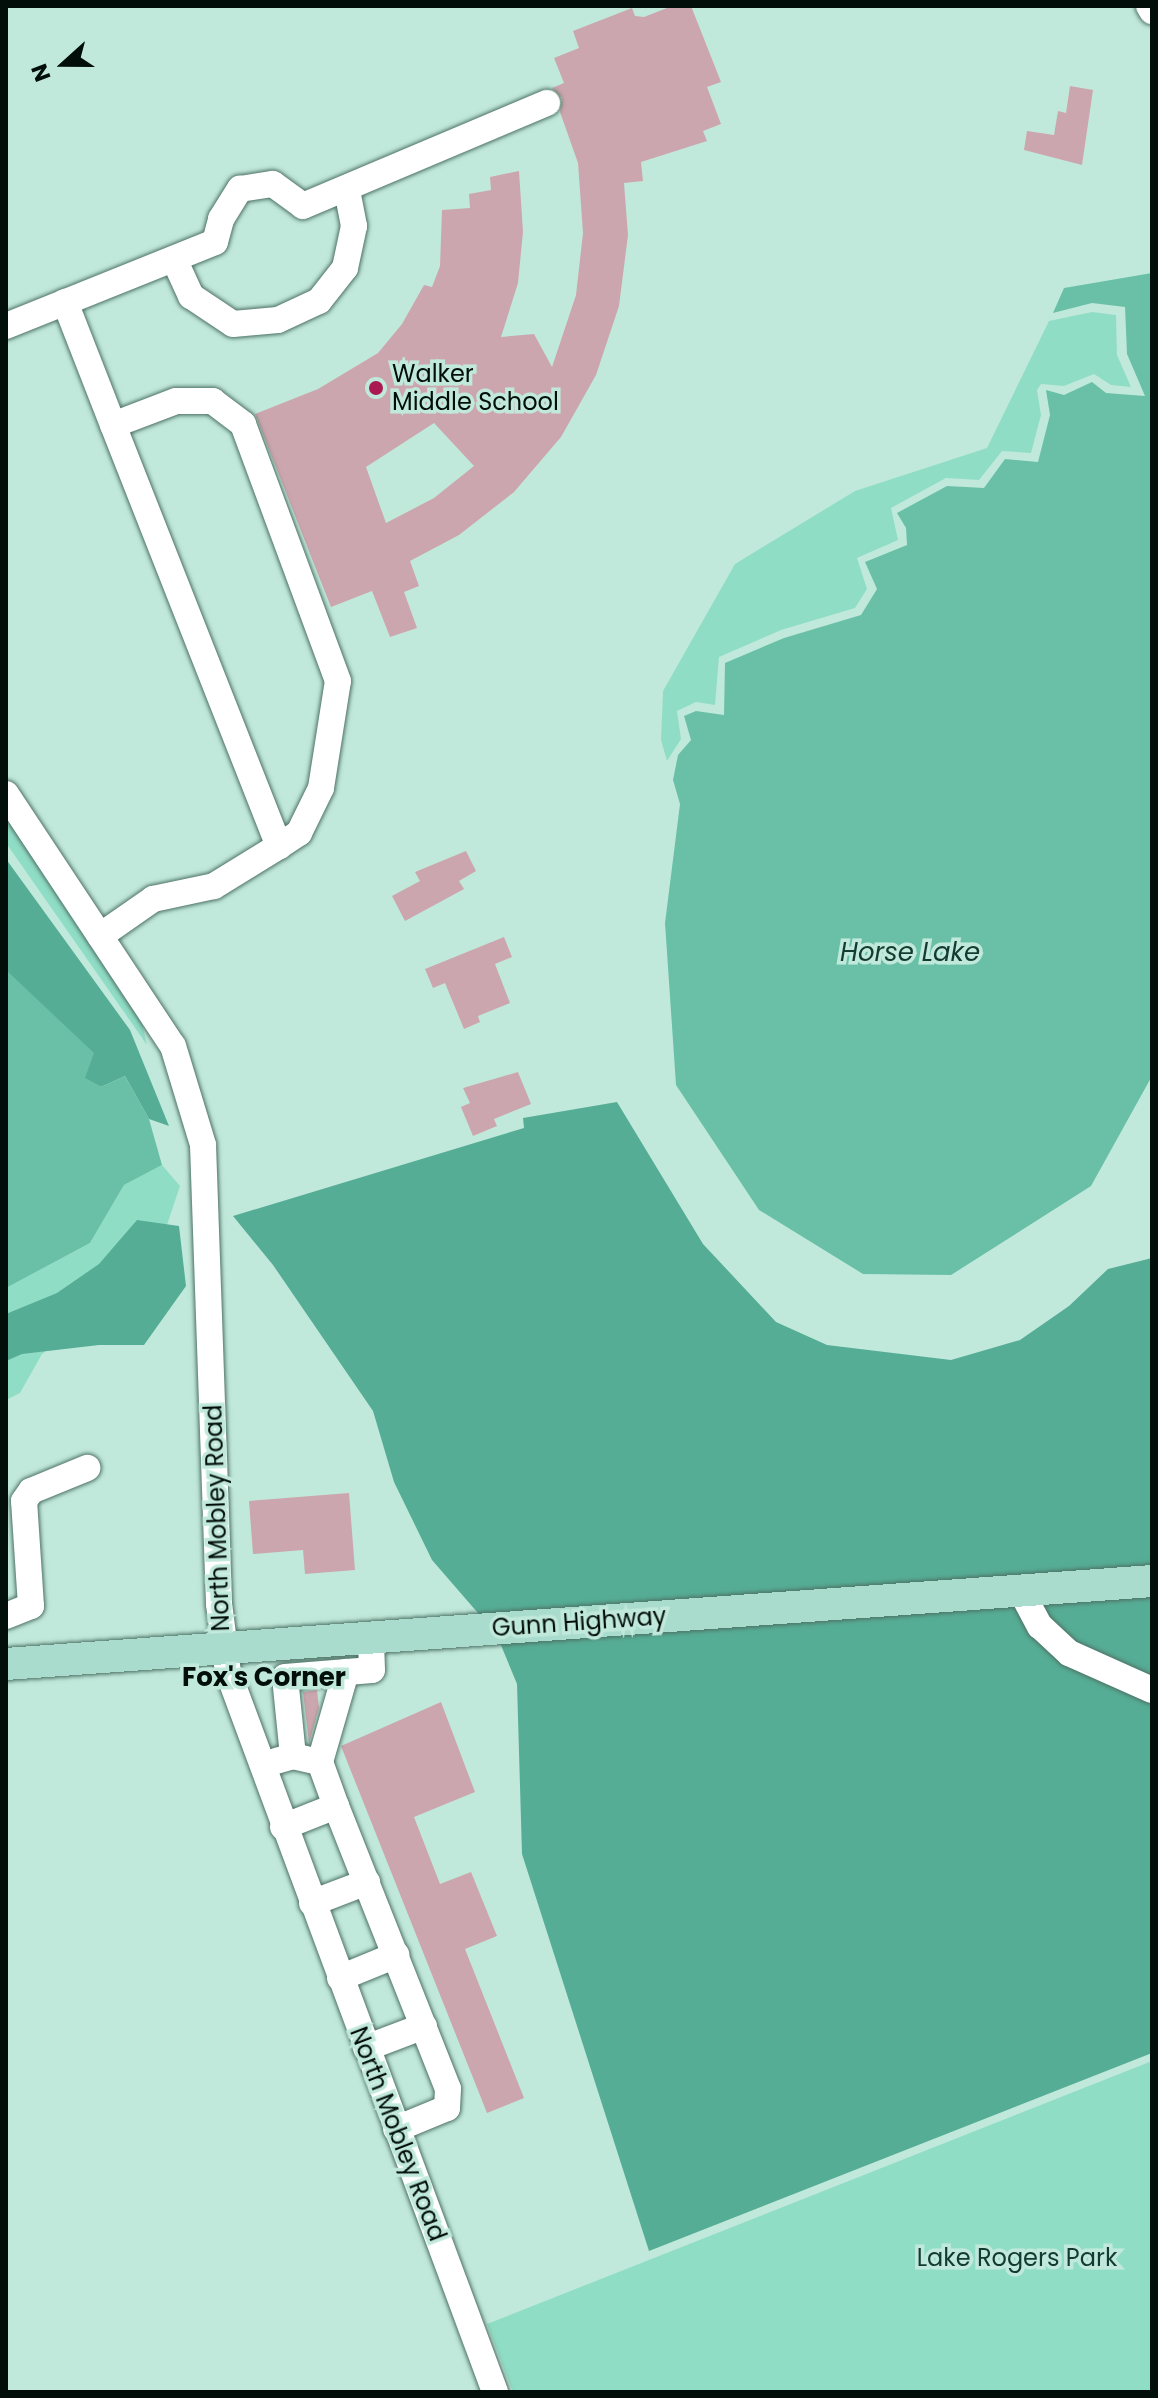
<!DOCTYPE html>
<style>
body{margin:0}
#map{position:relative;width:1158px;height:2398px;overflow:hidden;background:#c1e9db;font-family:Poppins,sans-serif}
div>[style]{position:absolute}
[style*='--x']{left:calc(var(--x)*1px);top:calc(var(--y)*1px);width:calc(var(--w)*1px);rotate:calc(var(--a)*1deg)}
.green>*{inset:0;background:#90ddc5}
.forest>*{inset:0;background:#56ad95}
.water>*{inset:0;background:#69c0a6}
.building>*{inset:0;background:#cca6ae}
.roads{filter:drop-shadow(0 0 2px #4e7266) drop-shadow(0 0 2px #4e7266)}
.minor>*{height:26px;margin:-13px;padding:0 13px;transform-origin:13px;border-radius:13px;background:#fff}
.major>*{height:32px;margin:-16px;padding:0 16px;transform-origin:16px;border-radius:16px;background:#a9dccd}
.dots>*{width:22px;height:22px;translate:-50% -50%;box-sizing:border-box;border:4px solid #c1e9db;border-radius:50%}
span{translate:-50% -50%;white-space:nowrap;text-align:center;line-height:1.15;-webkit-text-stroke:7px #c1e9db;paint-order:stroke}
.poi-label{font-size:24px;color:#020e0a}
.left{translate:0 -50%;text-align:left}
.street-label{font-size:24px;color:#020e0a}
.park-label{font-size:24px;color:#123a30}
.water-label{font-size:26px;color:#133b30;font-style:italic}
.neighbourhood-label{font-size:26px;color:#020e0a;font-weight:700}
.frame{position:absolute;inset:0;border:8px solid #020e0a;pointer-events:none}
.north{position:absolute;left:24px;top:24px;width:80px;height:80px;-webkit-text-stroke:6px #c1e9db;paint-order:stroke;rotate:249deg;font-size:22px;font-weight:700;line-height:32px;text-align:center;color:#020e0a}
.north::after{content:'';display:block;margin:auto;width:28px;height:36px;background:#020e0a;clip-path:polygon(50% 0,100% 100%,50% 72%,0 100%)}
</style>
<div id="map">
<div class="green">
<i style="clip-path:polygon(1092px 312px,1116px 315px,1117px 355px,1131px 387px,1111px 385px,1094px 374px,1064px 386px,1041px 384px,1037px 390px,1041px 415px,1031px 453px,1002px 451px,979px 480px,946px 478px,891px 508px,898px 540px,857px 558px,867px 589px,855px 608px,781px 630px,719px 657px,715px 705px,696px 702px,677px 711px,681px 739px,667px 761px,661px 740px,663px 691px,735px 564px,855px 491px,987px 448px,1049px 321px)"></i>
<i style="clip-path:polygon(6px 813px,140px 1015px,147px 1045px,6px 843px)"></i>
<i style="clip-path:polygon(162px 1165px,180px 1186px,163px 1237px,89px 1318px,42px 1354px,20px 1393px,6px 1400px,6px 1288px,90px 1243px,124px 1185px)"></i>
<i style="clip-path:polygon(1152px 2061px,1152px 2392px,513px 2392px,487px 2324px)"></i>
</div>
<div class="forest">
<i style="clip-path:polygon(6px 859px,130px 1030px,169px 1126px,149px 1119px,125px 1076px,101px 1087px,84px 1078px,6px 970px)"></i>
<i style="clip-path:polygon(617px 1102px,703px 1244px,776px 1322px,827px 1345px,951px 1360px,1020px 1340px,1069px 1306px,1108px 1269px,1152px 1258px,1152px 1572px,484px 1620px,432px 1560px,394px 1482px,373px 1411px,273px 1265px,233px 1216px,524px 1128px,523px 1118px)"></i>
<i style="clip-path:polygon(137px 1220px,179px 1226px,186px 1286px,144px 1345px,99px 1345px,22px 1354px,6px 1361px,6px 1314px,57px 1293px,99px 1264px)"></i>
<i style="clip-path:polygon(1152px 1591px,1152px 2053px,649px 2251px,522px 1854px,517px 1684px,498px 1638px)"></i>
</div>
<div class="water">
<i style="clip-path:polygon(1152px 273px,1152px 1076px,1091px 1186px,951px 1275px,863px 1274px,759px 1210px,676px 1085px,665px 923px,680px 804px,673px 780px,678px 755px,691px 740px,684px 716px,696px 711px,724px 715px,725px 663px,784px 638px,861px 615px,877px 589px,865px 562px,907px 545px,906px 528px,897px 513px,947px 486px,984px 488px,1005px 459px,1038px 462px,1050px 415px,1046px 390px,1064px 395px,1092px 382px,1106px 393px,1145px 396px,1127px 354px,1125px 307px,1092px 303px,1053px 313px,1064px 288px)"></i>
<i style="clip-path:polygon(6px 970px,94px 1053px,85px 1078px,101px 1087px,125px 1076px,149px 1119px,162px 1165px,124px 1185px,90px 1243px,6px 1288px)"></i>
</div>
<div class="building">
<i style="clip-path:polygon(evenodd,672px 6px,691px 6px,721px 82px,707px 87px,721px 124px,703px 131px,707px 141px,641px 162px,643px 181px,624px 183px,628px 235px,619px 306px,596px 375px,561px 437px,514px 492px,459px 535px,410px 561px,419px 586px,404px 592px,417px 628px,390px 637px,372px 591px,331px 607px,255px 414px,318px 389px,378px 353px,402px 324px,424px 285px,432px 287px,440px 266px,442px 210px,470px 208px,469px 194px,491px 190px,490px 177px,519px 171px,523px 232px,518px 283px,501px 337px,534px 334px,552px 367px,576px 295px,583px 233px,578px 163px,560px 112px,562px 98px,552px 88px,564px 83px,554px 58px,579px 48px,573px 31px,632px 8px,635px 16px,644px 17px,672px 6px,434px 423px,474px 466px,434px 498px,386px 523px,366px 467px,434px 423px)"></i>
<i style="clip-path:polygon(1070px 86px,1093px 90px,1082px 165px,1024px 150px,1027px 131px,1054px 135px,1058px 111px,1066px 113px)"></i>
<i style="clip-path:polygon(466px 851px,476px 871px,459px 881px,464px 889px,405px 921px,392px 896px,420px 881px,415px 872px)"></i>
<i style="clip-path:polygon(504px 937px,512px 957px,495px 964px,510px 1003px,478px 1016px,480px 1022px,464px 1029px,445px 983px,433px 988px,425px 969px)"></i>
<i style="clip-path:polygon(518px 1072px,531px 1104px,494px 1119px,497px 1126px,473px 1136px,461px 1107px,470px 1103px,463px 1088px)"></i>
<i style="clip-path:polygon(349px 1493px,355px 1570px,305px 1574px,303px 1550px,253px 1554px,249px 1501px)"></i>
<i style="clip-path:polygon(317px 1690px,319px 1708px,309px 1743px,303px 1692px)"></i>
<i style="clip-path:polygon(441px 1702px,475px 1792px,414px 1817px,440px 1884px,471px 1872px,497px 1936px,465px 1949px,524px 2098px,487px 2113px,341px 1746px)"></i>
</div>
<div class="roads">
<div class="minor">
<i style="--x:1149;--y:6;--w:6;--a:59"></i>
<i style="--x:174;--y:259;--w:41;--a:65.3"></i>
<i style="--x:191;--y:296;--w:50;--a:33.7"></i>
<i style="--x:233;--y:324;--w:45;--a:-5.1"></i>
<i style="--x:278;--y:320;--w:45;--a:-24.9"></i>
<i style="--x:319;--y:301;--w:42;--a:-51.8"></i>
<i style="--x:345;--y:268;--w:43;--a:-77.9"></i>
<i style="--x:354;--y:226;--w:38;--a:-101"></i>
<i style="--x:65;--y:302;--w:132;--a:68.7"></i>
<i style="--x:113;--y:425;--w:453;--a:68.5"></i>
<i style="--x:279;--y:846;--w:24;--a:-33"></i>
<i style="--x:299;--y:833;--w:50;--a:-63.9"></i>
<i style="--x:321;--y:788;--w:108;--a:-81"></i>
<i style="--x:338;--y:681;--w:274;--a:-110.3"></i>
<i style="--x:243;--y:424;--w:38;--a:-143"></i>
<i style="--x:213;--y:401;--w:37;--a:180"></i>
<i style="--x:176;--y:401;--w:67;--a:159.1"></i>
<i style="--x:6;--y:326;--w:225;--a:-21.9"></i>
<i style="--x:215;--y:242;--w:24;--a:-75"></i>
<i style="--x:221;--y:219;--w:36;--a:-58"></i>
<i style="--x:240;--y:189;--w:33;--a:-9"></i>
<i style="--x:273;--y:184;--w:37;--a:36"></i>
<i style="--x:303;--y:206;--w:265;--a:-22.9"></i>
<i style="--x:6;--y:794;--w:302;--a:56.5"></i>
<i style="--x:173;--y:1046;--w:103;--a:73.1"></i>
<i style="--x:203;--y:1145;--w:459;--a:88"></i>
<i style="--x:219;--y:1604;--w:69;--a:82.5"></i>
<i style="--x:228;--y:1672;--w:768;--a:69.65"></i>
<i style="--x:100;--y:936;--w:65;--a:-34.9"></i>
<i style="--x:153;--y:899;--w:62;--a:-12"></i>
<i style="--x:214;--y:886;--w:76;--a:-31.6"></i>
<i style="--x:1021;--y:1591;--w:40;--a:62"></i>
<i style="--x:1040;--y:1626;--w:40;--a:43"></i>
<i style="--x:1069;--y:1653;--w:91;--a:24"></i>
<i style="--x:6;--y:1616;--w:27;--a:-22"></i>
<i style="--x:31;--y:1606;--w:105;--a:-93.8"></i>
<i style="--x:24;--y:1501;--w:12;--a:-55"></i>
<i style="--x:31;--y:1491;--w:61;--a:-22.3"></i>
<i style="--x:293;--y:1756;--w:79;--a:-95.8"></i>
<i style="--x:285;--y:1677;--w:87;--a:-4.6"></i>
<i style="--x:372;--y:1670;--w:33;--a:-92"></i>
<i style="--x:276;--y:1761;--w:18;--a:-16"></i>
<i style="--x:293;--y:1756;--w:28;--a:13"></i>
<i style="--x:320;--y:1762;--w:47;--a:70"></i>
<i style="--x:320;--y:1762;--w:94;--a:-73.9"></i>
<i style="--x:283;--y:1827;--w:57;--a:-21.6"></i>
<i style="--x:336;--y:1806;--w:304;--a:68.4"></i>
<i style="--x:448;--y:2089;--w:19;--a:93"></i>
<i style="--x:447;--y:2108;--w:55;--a:157.6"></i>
<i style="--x:312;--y:1903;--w:59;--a:-20.9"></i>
<i style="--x:340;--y:1978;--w:61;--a:-22.3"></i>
<i style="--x:366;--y:2048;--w:62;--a:-20.8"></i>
</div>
<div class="major">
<i style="--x:6;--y:1664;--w:1149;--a:-4.14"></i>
</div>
</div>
<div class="dots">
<i style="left:376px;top:388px;background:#aa1952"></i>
</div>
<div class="poi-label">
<span class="left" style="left:392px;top:388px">Walker<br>Middle School</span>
</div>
<div class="street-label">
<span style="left:217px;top:1518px;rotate:-92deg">North Mobley Road</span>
<span style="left:579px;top:1622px;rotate:-4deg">Gunn Highway</span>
<span style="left:398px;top:2134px;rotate:69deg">North Mobley Road</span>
</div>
<div class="park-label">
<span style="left:1017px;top:2258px">Lake Rogers Park</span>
</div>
<div class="water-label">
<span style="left:910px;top:953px">Horse Lake</span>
</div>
<div class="neighbourhood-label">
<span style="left:264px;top:1678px">Fox's Corner</span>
</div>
<div class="frame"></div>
<div class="north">N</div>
</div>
